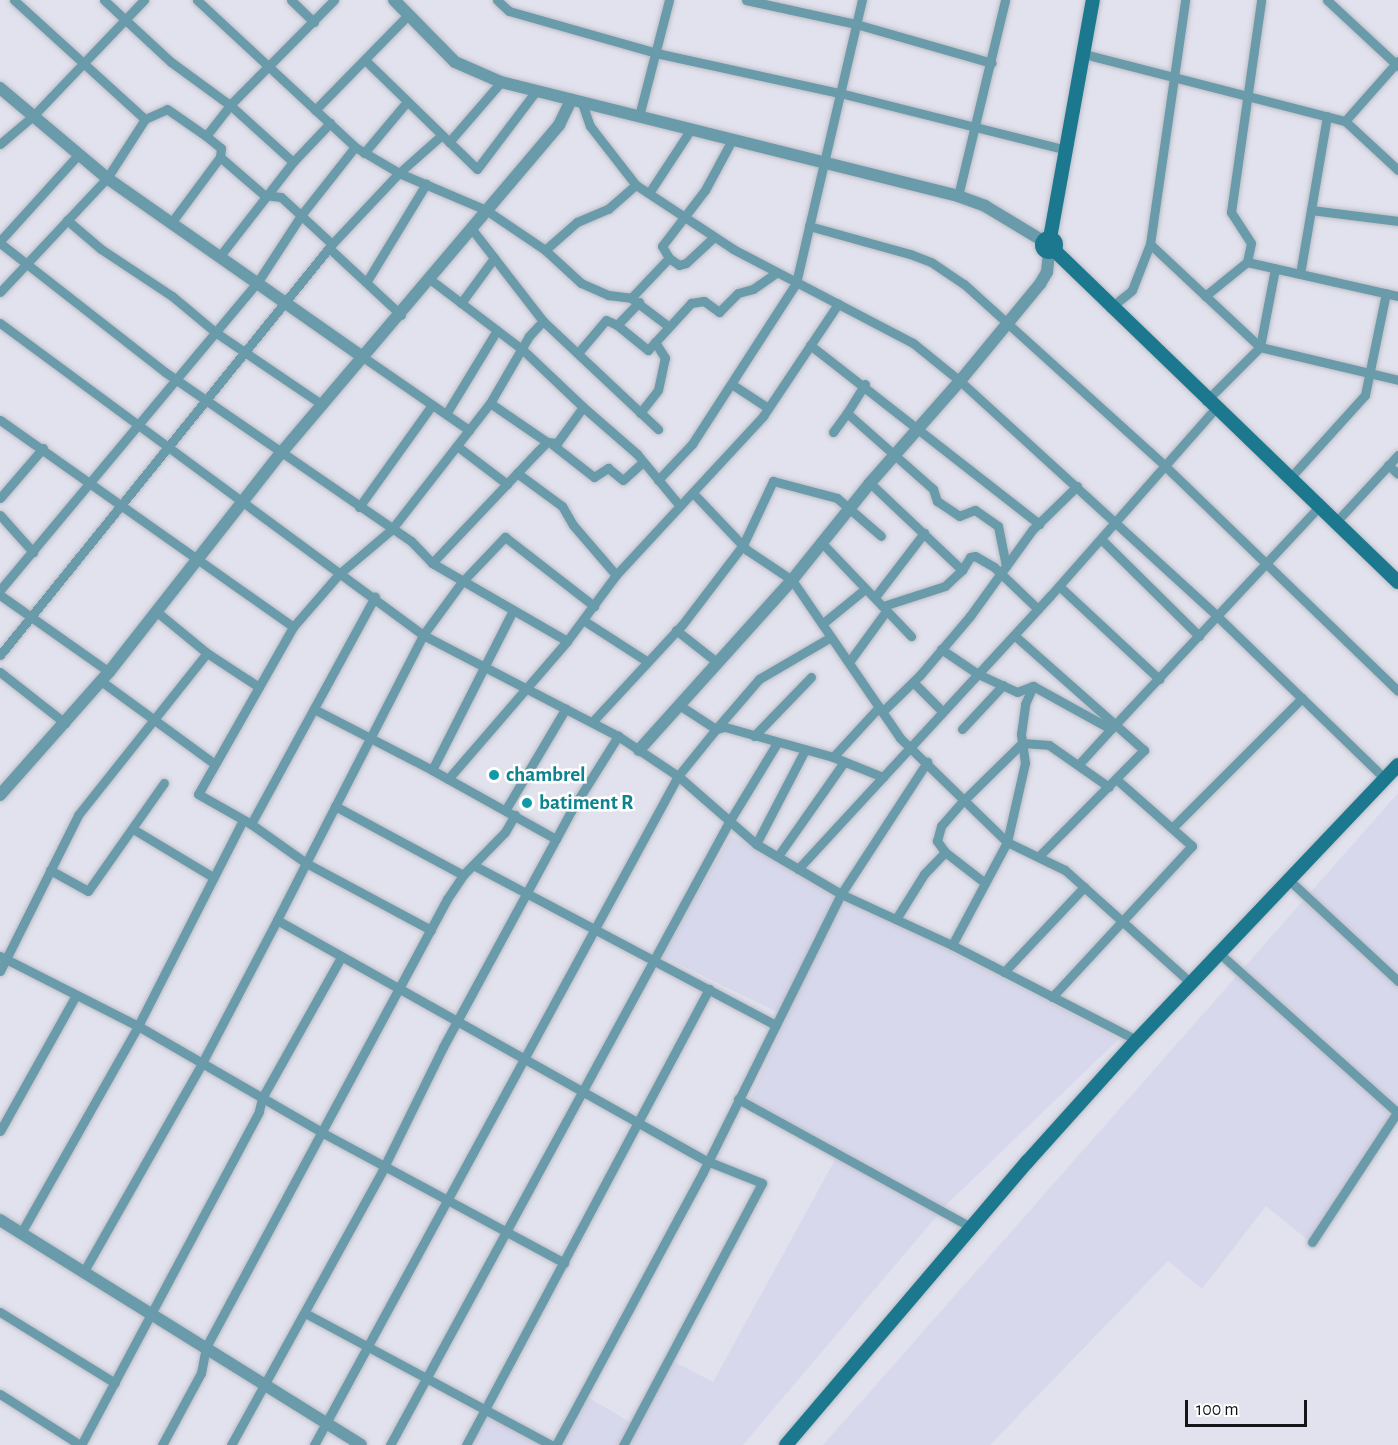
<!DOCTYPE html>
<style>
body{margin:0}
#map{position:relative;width:1398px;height:1445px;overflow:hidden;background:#e1e2ed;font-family:"Alegreya Sans",sans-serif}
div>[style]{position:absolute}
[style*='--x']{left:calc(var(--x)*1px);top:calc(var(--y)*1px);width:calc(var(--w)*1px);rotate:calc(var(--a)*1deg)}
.built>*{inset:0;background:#d7d8eb}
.roads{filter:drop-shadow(0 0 2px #bcbdc7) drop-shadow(0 0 2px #bcbdc7)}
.minor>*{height:9px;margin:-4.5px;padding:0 4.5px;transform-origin:4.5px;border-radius:4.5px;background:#699baa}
.tertiary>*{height:12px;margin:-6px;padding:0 6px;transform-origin:6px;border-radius:6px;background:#699baa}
.secondary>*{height:14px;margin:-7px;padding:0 7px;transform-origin:7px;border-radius:7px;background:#1b788e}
.secondary>.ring{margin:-7px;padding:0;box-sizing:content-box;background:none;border:14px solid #1b788e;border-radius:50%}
.dots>*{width:16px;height:16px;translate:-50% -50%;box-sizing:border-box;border:3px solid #fff;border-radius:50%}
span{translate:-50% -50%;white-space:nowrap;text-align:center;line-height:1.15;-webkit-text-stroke:5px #fff;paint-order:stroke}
.culture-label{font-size:21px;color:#0d838f;font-weight:700}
.left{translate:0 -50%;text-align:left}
.scale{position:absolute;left:1185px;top:1400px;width:122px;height:27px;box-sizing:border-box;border:3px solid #151519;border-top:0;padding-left:8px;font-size:18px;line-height:21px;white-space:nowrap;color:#151519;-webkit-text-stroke:4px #fff;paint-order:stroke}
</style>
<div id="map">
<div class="built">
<i style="clip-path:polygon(1398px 793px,1398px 1116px,1309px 1241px,1266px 1206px,1202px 1289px,1168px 1261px,990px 1445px,823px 1445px)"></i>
<i style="clip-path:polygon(731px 836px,1119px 1039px,946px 1205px,743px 1445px,559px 1445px,584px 1395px,630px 1422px,665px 1357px,713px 1382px,836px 1158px,747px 1106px,787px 1017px,660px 955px)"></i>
<i style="clip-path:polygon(488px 1414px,546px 1445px,469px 1445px)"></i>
</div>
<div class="roads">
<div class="minor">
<i style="--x:14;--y:0;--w:177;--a:42.3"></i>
<i style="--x:104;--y:0;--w:91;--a:42.8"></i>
<i style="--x:171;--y:62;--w:73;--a:36.1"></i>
<i style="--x:230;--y:105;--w:85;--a:42.1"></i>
<i style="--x:293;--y:162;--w:120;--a:127.9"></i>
<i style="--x:197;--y:0;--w:216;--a:42.9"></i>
<i style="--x:355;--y:147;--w:51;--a:30.6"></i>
<i style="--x:399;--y:173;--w:95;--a:23"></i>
<i style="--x:486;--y:210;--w:71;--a:34.1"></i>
<i style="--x:545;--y:250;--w:49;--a:42.5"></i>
<i style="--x:581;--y:283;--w:30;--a:24"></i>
<i style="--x:608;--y:295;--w:23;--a:7"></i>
<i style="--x:631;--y:298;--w:46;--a:37.1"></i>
<i style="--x:291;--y:0;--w:32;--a:44"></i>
<i style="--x:497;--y:0;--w:16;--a:43"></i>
<i style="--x:509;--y:11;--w:153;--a:15.9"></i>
<i style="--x:656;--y:53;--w:188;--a:12.3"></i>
<i style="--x:840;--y:93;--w:234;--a:14.1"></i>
<i style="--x:746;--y:0;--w:113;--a:12.3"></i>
<i style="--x:856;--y:24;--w:141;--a:16"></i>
<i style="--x:1327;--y:0;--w:97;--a:42.9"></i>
<i style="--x:1084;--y:54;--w:269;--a:14.4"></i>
<i style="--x:1345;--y:121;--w:72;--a:42.8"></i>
<i style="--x:365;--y:60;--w:156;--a:44.2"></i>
<i style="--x:477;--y:169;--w:98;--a:-52.9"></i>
<i style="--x:582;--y:103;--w:24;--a:71"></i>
<i style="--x:590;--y:126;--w:75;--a:52.1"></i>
<i style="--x:636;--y:185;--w:116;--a:33.4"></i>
<i style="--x:733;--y:249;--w:203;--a:27.6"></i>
<i style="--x:913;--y:343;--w:60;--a:39"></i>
<i style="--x:960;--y:381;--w:348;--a:42.4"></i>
<i style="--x:1217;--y:616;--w:234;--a:44.1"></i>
<i style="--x:315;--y:110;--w:134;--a:-45.6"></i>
<i style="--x:639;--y:116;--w:120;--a:-75.5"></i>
<i style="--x:1345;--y:121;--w:80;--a:-48.5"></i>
<i style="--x:206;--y:136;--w:19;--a:39"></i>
<i style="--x:221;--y:148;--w:9;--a:96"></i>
<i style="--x:449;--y:142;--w:79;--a:-49.1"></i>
<i style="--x:0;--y:144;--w:43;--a:-40.3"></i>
<i style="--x:33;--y:116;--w:161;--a:-46.3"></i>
<i style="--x:364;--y:153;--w:65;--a:-50"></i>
<i style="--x:293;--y:162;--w:54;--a:-46.5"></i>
<i style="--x:649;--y:193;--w:77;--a:-56.7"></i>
<i style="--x:958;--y:196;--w:202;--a:-76.5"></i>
<i style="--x:1311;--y:210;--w:88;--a:7.2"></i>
<i style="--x:67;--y:220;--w:45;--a:40.5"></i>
<i style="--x:101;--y:249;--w:85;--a:33.5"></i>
<i style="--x:172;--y:296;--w:56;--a:39.9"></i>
<i style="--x:215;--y:332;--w:130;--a:34.1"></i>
<i style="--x:171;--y:223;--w:82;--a:-53.4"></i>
<i style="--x:220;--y:157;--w:58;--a:40.8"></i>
<i style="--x:264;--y:195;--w:17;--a:7"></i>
<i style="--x:281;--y:197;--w:69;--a:42.7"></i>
<i style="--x:809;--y:226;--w:105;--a:15.5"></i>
<i style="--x:910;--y:254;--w:22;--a:21"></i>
<i style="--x:931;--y:262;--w:40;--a:34"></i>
<i style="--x:964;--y:284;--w:270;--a:42.1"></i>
<i style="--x:1164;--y:465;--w:325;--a:44"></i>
<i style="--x:471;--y:228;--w:118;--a:52.3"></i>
<i style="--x:543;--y:321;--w:158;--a:43.2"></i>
<i style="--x:0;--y:241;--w:118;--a:-47.8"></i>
<i style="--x:0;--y:243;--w:209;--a:38"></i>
<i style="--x:165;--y:372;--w:298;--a:34.5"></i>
<i style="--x:411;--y:541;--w:30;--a:46"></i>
<i style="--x:432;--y:563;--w:156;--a:30"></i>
<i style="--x:1150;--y:244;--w:151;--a:43.1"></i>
<i style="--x:1260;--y:347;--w:142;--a:13.4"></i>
<i style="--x:330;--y:249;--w:97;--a:42.9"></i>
<i style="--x:545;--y:250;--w:43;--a:-41.2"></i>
<i style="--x:577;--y:222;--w:34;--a:-23"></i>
<i style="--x:608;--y:209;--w:37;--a:-41"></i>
<i style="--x:669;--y:258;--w:14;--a:-120"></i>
<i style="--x:662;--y:246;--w:71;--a:-52.5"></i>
<i style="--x:705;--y:190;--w:59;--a:-61.7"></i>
<i style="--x:1247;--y:262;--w:155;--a:12.7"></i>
<i style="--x:1300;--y:274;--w:160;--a:-80.3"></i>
<i style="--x:431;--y:280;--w:116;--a:37.3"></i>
<i style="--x:523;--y:350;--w:83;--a:43.5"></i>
<i style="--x:367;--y:281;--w:114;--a:-58.7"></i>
<i style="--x:0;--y:292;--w:156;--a:-46.8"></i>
<i style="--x:107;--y:178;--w:70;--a:-57.2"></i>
<i style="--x:145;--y:119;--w:24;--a:-24"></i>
<i style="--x:167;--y:109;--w:47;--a:34.7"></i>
<i style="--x:206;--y:136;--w:39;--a:-52"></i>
<i style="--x:230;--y:105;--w:148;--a:-45.3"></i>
<i style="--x:1205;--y:296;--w:54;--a:-39"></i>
<i style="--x:1247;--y:262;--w:19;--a:-78"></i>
<i style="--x:1251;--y:243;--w:37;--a:-123"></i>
<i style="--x:1231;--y:212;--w:214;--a:-81.9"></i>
<i style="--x:631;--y:298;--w:55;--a:-46.5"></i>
<i style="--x:669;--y:258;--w:12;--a:35"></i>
<i style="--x:679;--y:265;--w:7;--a:-16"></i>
<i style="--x:686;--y:263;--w:38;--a:-43"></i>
<i style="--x:461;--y:303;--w:56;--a:-53.7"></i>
<i style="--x:1110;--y:308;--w:28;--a:-39"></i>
<i style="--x:1132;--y:290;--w:49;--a:-68.6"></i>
<i style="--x:1150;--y:244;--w:246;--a:-81.8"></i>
<i style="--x:543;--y:321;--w:21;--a:133"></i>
<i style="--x:529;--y:336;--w:78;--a:120.2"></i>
<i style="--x:490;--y:403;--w:161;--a:127.9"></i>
<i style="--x:391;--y:530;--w:68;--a:139.8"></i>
<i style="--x:339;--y:574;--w:70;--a:131"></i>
<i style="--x:293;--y:627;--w:192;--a:119.6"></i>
<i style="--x:198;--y:794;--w:61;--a:29.5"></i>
<i style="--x:251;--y:824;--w:67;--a:35.3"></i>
<i style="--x:306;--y:863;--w:256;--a:-62.8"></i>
<i style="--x:423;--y:635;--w:64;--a:-53.8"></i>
<i style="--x:461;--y:583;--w:64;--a:-46.3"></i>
<i style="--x:505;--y:537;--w:113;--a:37.8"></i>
<i style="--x:0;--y:323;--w:526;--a:36.41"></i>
<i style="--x:423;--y:635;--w:220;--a:27.4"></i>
<i style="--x:618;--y:736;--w:72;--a:33.7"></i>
<i style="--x:678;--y:776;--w:103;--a:41.1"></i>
<i style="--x:756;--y:844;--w:99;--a:30.5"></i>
<i style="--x:841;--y:894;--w:122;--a:24.7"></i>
<i style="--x:952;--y:945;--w:208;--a:27.2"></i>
<i style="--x:617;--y:325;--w:40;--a:39"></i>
<i style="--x:648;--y:350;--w:64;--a:-47.5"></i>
<i style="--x:691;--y:303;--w:13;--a:-9"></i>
<i style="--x:704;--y:301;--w:19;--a:36"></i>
<i style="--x:719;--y:312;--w:27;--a:-45"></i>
<i style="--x:738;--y:293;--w:16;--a:-15"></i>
<i style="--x:753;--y:289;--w:28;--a:-35"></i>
<i style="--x:810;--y:345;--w:291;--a:38"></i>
<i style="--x:578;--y:353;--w:43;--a:-49.7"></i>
<i style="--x:606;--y:320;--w:12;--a:24"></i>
<i style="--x:617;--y:325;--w:32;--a:-46"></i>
<i style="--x:363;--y:357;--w:129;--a:34.6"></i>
<i style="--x:865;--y:384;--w:34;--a:122"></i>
<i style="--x:847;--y:413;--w:115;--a:41.5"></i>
<i style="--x:933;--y:489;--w:13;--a:72"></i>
<i style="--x:937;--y:501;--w:27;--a:34"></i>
<i style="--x:959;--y:516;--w:17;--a:-21"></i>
<i style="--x:975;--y:510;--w:28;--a:35"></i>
<i style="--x:998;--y:526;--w:41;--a:78.7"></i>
<i style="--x:733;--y:385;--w:42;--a:33.3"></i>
<i style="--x:1206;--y:401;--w:76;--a:-45"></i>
<i style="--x:1260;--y:347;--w:80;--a:-79.2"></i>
<i style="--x:490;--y:403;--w:69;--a:34.4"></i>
<i style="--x:640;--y:413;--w:29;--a:-52"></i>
<i style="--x:658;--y:390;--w:33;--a:-78"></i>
<i style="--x:665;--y:358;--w:19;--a:-122"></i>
<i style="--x:446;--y:414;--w:98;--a:-58.7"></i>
<i style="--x:0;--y:420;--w:359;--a:35.2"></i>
<i style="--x:833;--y:432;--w:24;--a:-54"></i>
<i style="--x:553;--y:445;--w:52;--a:38"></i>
<i style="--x:594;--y:477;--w:17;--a:-33"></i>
<i style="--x:608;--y:468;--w:19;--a:39"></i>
<i style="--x:623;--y:480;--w:27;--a:-42"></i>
<i style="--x:457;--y:446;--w:63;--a:37.2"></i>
<i style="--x:1388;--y:465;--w:13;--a:42"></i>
<i style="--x:517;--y:473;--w:56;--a:36.3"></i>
<i style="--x:562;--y:506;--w:22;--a:60"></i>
<i style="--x:573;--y:525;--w:66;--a:49.3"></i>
<i style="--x:1289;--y:479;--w:113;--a:-47.9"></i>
<i style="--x:1365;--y:395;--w:104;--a:-78.4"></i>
<i style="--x:658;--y:480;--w:50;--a:-46.6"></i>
<i style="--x:692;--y:444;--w:192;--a:-57.1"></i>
<i style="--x:796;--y:283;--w:291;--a:-76.9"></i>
<i style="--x:870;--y:483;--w:127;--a:43.4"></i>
<i style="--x:962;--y:570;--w:23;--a:137"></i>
<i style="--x:945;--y:586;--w:65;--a:162.1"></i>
<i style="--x:693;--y:493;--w:79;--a:46.5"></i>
<i style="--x:747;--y:550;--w:54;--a:33.7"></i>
<i style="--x:792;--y:580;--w:191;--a:55.6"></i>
<i style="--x:900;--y:738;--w:149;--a:44.2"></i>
<i style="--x:1007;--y:842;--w:64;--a:25.8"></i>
<i style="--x:1065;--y:870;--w:169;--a:41.9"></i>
<i style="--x:0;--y:498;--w:66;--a:-49.3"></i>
<i style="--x:359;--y:507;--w:125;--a:-54.4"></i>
<i style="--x:0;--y:515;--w:50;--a:48.3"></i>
<i style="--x:1335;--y:523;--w:93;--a:-47.2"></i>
<i style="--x:1101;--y:539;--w:138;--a:44.7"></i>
<i style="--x:822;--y:543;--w:129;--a:46.3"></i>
<i style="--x:432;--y:563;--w:154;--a:-46.6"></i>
<i style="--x:538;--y:451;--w:13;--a:-45"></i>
<i style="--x:547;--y:442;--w:10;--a:6"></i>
<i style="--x:557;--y:443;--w:44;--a:-54.2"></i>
<i style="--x:583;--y:407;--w:72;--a:41"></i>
<i style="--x:637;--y:454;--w:67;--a:50.4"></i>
<i style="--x:962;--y:570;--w:15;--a:-58"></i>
<i style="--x:970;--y:557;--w:5;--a:-11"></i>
<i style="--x:975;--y:556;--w:22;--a:30"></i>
<i style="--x:994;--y:567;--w:61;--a:43.7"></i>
<i style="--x:1059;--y:586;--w:137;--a:42.9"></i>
<i style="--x:0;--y:590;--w:400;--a:-50.1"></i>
<i style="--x:257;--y:283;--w:82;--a:-56.9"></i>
<i style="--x:302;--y:214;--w:85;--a:-51.7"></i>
<i style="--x:0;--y:595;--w:133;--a:35.2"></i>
<i style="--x:875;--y:597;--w:81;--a:-52.6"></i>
<i style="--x:157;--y:612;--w:65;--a:39.4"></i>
<i style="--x:207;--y:653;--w:62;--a:33.2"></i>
<i style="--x:583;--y:620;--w:77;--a:32.9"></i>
<i style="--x:822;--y:624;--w:55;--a:-39.1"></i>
<i style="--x:676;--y:630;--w:53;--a:38.2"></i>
<i style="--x:1014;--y:635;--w:174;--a:41.5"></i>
<i style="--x:1144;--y:750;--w:149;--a:134.7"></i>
<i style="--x:941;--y:649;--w:45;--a:34"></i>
<i style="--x:978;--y:674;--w:43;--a:24.8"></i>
<i style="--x:1017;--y:692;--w:17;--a:-21"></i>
<i style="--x:1033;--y:686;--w:89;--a:28.9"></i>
<i style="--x:1111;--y:729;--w:304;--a:-46.9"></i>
<i style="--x:0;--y:655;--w:528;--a:-51.07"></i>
<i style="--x:332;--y:244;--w:98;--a:-46.7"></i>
<i style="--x:399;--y:173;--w:57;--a:-41.5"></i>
<i style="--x:849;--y:662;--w:63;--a:-54"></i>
<i style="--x:0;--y:672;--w:83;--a:38.1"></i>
<i style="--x:101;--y:681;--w:141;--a:36.1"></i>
<i style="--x:913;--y:682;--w:42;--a:45"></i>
<i style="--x:679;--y:705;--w:44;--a:33"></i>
<i style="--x:716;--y:729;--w:66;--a:-49.3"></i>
<i style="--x:759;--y:679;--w:83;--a:-30.3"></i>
<i style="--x:314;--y:709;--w:133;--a:27.3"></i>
<i style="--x:432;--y:770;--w:179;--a:-63.1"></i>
<i style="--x:882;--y:712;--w:53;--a:-44.2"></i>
<i style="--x:920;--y:675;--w:77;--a:-49.7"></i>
<i style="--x:970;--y:616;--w:106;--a:-54.2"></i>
<i style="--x:1032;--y:530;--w:63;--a:-44.4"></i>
<i style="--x:593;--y:721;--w:131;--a:-47.2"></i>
<i style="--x:682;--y:625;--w:101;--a:-52.7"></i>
<i style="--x:743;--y:545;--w:71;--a:-64.9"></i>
<i style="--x:773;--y:481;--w:66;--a:14.9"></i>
<i style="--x:837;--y:498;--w:58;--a:40.8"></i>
<i style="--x:962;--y:729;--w:60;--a:-47"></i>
<i style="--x:754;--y:736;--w:82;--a:-46"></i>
<i style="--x:833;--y:757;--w:68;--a:-47.4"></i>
<i style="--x:1079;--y:764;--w:47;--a:-47.6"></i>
<i style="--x:432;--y:770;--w:142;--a:29.1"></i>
<i style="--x:448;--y:779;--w:182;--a:-49.2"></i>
<i style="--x:567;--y:641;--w:82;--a:-53.4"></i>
<i style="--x:616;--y:575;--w:217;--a:-47.2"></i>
<i style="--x:763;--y:416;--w:135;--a:-56.2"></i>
<i style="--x:335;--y:806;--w:145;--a:28.3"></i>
<i style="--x:506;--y:809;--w:117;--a:-59.3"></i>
<i style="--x:251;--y:824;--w:259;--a:-61.4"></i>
<i style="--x:1172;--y:828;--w:184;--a:-45"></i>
<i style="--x:133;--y:829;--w:93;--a:31"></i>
<i style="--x:756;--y:844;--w:106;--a:-62.5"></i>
<i style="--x:778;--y:856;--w:115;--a:-54.9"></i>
<i style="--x:475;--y:866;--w:340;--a:27.9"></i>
<i style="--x:798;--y:869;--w:372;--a:-47.3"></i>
<i style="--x:1050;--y:596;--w:249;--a:-48.6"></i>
<i style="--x:50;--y:870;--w:43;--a:28.9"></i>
<i style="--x:88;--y:891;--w:132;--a:-54.9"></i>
<i style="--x:1289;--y:880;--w:149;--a:42.8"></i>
<i style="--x:985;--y:883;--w:51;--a:-142.2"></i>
<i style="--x:945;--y:852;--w:14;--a:-126"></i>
<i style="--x:937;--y:841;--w:16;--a:-75"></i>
<i style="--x:941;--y:826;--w:35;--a:-49"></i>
<i style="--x:964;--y:800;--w:81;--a:-44.5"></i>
<i style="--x:1022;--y:743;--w:27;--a:4"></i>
<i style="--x:1049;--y:745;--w:73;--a:35"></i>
<i style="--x:896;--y:919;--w:53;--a:-58.1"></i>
<i style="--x:924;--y:874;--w:30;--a:-46"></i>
<i style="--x:431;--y:930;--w:142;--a:-151.8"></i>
<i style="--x:306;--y:863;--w:64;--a:117"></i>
<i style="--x:277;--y:920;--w:493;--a:29.3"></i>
<i style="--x:707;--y:1161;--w:59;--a:21.8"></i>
<i style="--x:762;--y:1183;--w:297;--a:117.9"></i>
<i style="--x:952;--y:945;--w:117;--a:-61.9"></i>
<i style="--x:1007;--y:842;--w:81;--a:-77.2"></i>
<i style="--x:1025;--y:763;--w:29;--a:-98"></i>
<i style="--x:1021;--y:734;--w:30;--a:-82"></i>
<i style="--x:1025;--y:704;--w:20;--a:-66"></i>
<i style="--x:1219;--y:953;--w:239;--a:41.8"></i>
<i style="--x:0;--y:956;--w:155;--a:26.9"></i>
<i style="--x:138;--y:1026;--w:214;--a:30"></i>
<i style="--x:323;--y:1133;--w:274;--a:28.3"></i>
<i style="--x:0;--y:971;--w:174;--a:-63.4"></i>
<i style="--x:78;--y:815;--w:207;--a:-51.5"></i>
<i style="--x:1004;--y:972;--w:117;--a:-46.7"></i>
<i style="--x:1052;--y:997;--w:206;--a:-47.2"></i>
<i style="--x:1192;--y:846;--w:101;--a:-138.6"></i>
<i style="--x:738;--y:1099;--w:264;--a:28.8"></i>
<i style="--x:0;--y:1131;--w:156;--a:-60.8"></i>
<i style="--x:21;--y:1233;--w:238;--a:-60.5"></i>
<i style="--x:138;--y:1026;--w:231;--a:-63"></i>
<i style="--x:1312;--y:1242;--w:157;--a:-56.7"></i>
<i style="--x:84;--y:1271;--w:239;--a:-60.4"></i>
<i style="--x:202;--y:1063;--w:161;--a:-62.3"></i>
<i style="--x:0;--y:1312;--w:135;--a:31.7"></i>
<i style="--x:305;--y:1313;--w:279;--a:28.2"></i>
<i style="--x:0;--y:1394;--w:95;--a:32.5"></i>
<i style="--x:81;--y:1445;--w:378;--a:-61.9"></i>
<i style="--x:259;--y:1111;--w:13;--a:-77"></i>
<i style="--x:262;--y:1098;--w:162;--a:-60.7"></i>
<i style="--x:162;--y:1445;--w:82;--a:-61.6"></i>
<i style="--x:201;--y:1373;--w:26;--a:-79"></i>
<i style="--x:206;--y:1347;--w:509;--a:-61.72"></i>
<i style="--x:447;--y:899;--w:29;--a:-56"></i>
<i style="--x:463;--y:875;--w:60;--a:-45.7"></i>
<i style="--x:505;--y:832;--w:20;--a:-60"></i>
<i style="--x:231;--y:1445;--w:313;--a:-61.1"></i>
<i style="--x:382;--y:1171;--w:138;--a:-63.8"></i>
<i style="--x:443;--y:1047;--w:268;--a:-61.5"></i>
<i style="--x:571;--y:811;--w:89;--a:-57.9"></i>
<i style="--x:314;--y:1445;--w:762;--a:-61.45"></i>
<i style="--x:678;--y:776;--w:60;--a:-51"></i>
<i style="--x:716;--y:729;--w:9;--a:-13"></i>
<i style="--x:725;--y:727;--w:112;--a:15.5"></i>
<i style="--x:833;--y:757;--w:54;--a:21.8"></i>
<i style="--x:390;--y:1445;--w:709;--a:-61.45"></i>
<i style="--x:729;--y:822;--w:92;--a:-58.7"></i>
<i style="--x:466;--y:1445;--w:517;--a:-61.95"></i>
<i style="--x:556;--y:1445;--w:310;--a:-61.7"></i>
<i style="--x:703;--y:1172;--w:310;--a:-63.6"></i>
<i style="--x:841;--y:894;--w:158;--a:-56.9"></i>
</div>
<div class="tertiary">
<i style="--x:394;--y:0;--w:87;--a:45.5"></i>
<i style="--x:455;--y:62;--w:50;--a:23.5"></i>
<i style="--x:501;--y:82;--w:471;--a:14"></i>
<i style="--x:958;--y:196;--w:29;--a:20"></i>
<i style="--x:985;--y:206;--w:68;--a:31.1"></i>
<i style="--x:0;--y:88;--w:140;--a:40.1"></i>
<i style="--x:107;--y:178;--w:312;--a:35"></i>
<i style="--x:639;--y:750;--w:229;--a:-48"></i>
<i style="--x:792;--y:580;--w:124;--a:-51.2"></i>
<i style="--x:870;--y:483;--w:136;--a:-48.6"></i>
<i style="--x:960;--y:381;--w:126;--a:-50.5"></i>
<i style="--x:1040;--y:284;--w:14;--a:-60"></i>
<i style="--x:1047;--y:272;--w:20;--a:-84"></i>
<i style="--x:0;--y:795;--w:164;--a:-48.5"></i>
<i style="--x:109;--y:672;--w:278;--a:-51.9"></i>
<i style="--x:281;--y:453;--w:430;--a:-49.7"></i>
<i style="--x:559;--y:125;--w:28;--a:-64"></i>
<i style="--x:0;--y:1220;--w:425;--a:31.9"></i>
</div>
<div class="secondary">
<i class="ring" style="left:1042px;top:238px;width:0;height:0"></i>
<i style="--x:1050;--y:238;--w:242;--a:-79.8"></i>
<i style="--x:1054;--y:250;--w:478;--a:44"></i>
<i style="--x:786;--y:1445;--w:372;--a:-49.6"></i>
<i style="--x:1027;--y:1162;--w:164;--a:-48"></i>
<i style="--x:1137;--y:1040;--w:379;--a:-46.5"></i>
</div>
</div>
<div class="dots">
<i style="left:494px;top:775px;background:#0f9aa8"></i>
<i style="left:527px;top:803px;background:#0f9aa8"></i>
</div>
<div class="culture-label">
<span class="left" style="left:506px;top:775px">chambrel</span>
<span class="left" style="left:539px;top:803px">batiment R</span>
</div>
<div class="scale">100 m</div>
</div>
